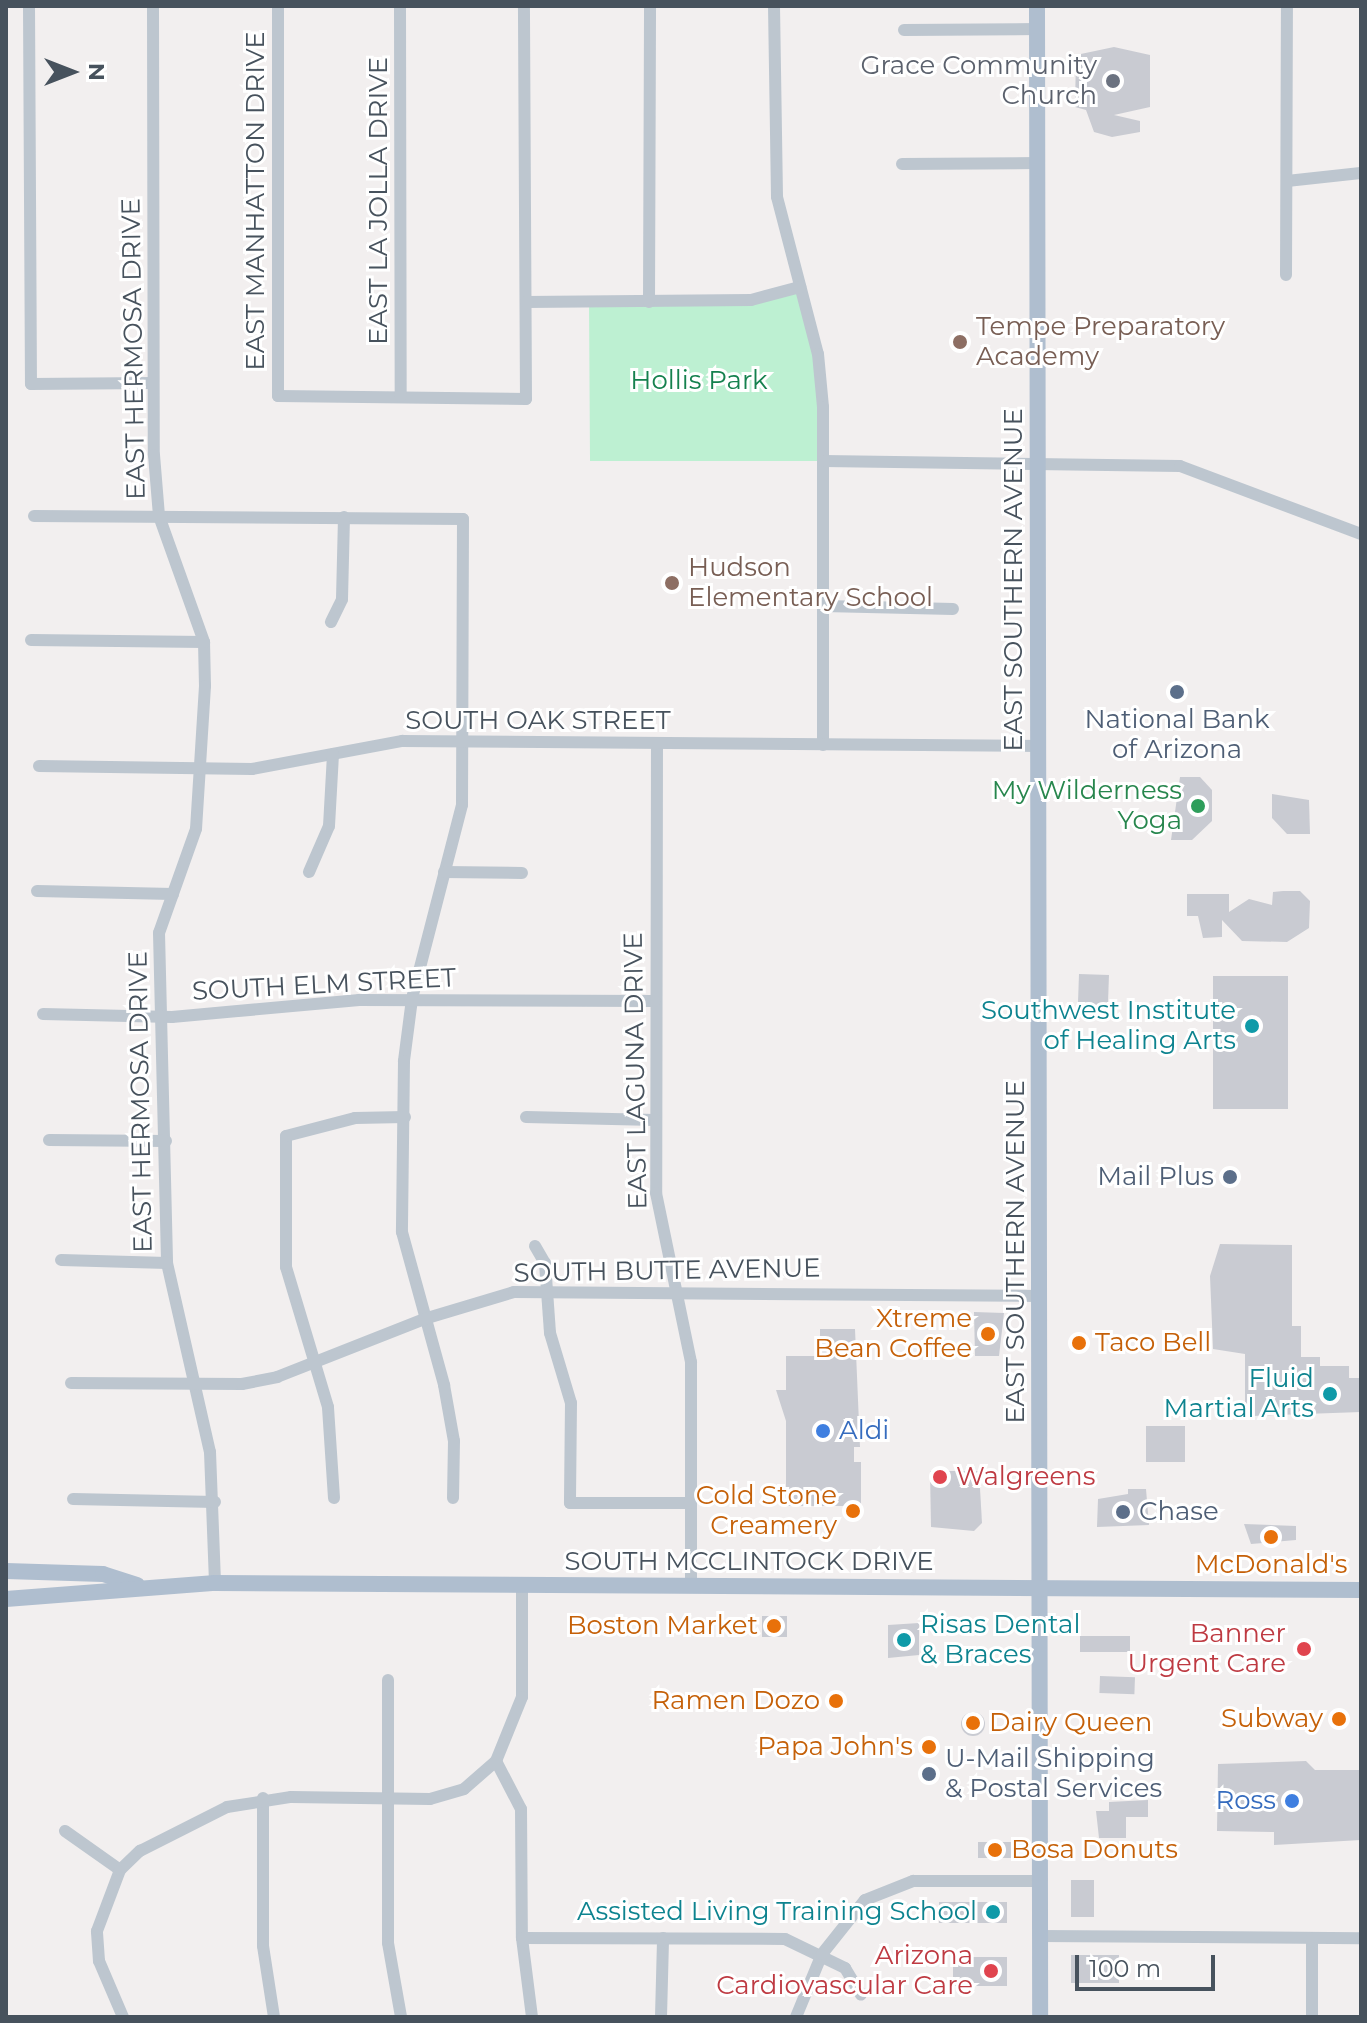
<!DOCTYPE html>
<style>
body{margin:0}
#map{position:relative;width:1367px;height:2023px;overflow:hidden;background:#f2efef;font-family:Montserrat,sans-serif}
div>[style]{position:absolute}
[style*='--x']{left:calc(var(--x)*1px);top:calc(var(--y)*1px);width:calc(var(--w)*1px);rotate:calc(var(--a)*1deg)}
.green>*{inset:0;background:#bdf0d2}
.building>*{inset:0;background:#c9cbd2;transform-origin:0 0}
.round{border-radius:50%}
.minor>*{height:12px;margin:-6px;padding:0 6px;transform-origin:6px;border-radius:6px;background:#bdc6cf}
.major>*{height:16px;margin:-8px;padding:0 8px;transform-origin:8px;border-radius:8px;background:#afbecf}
.dots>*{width:22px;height:22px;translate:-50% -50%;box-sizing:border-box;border:4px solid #fff;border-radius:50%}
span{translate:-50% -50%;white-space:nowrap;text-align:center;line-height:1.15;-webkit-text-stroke:6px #fff;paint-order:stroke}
.worship-label{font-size:26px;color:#5b616d}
.right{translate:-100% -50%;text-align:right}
.street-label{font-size:26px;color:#47525d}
.education-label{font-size:26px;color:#785e54}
.left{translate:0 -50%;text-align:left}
.park-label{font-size:26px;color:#15814e}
.service-label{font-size:26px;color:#4e5e75}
.leisure-label{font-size:26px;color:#27864d}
.culture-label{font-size:26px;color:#0d838f}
.food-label{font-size:26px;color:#c56008}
.shop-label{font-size:26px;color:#366cbe}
.health-label{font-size:26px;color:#be3a42}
.frame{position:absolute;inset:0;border:8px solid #47525d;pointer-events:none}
.north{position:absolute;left:32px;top:32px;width:80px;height:80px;-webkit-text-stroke:6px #fff;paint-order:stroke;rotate:90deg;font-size:22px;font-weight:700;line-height:32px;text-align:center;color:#47525d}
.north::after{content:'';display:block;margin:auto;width:28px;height:36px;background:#47525d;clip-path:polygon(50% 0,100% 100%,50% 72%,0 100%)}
.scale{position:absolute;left:1075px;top:1955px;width:140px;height:36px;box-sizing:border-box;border:4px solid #47525d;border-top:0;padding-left:10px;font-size:24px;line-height:28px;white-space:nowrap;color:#47525d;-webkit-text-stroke:6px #fff;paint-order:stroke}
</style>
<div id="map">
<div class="green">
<i style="clip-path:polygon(800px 287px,818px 354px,824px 461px,590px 461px,589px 302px,751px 300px)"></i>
</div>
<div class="building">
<i style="clip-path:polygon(1114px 47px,1150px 55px,1150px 107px,1114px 115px,1140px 121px,1140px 132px,1112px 137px,1094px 132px,1086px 110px,1075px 107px,1076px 55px)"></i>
<i style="clip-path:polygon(1180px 777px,1200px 777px,1212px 790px,1212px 821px,1192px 840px,1171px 840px)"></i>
<i style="clip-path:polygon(1272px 794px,1309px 800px,1310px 834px,1287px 834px,1272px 818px)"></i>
<i style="clip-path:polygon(1283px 891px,1300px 891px,1310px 901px,1309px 928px,1287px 942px,1242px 941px,1222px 920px,1222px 937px,1203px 938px,1198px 916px,1187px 916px,1187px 894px,1229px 894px,1229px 912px,1249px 899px,1272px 905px,1273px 892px)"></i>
<i style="left:1079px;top:974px;width:30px;height:39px;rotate:2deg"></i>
<i style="left:1213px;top:976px;width:75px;height:133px"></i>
<i style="clip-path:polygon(1220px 1244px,1292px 1245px,1292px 1326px,1301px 1326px,1301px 1357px,1320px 1357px,1320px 1366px,1349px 1366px,1349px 1378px,1361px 1378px,1361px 1412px,1253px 1416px,1245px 1411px,1245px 1354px,1213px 1349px,1210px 1276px)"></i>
<i style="clip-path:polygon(974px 1312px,1004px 1313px,999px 1356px,975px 1356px)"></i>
<i style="clip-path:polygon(820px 1329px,855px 1329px,860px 1447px,854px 1447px,854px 1462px,861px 1462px,861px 1506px,786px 1506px,786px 1421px,776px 1390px,786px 1390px,786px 1356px,820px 1356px)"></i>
<i style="left:1146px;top:1426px;width:39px;height:36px"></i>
<i style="clip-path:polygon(930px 1471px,979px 1471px,982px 1523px,974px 1531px,931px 1527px)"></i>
<i style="clip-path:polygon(1128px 1489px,1146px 1489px,1149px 1525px,1097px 1527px,1098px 1499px,1128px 1494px)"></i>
<i style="clip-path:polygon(1244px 1524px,1296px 1526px,1296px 1540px,1251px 1544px)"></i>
<i style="left:762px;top:1616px;width:25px;height:21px"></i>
<i style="clip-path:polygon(919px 1623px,919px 1655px,888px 1658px,888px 1625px)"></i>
<i style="left:1130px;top:1636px;width:16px;height:50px;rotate:90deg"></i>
<i style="left:1100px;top:1676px;width:35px;height:17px;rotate:2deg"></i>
<i class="round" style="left:961px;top:1712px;width:24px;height:24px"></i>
<i style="clip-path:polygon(1306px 1761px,1315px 1770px,1361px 1770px,1361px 1840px,1274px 1845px,1274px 1832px,1217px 1831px,1218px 1764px)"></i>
<i style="clip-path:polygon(1148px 1800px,1148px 1817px,1126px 1817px,1126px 1838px,1099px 1838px,1096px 1811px,1109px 1811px,1109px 1802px)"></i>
<i style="left:978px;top:1842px;width:33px;height:16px"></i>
<i style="left:1071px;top:1880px;width:23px;height:37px"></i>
<i style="left:939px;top:1902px;width:68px;height:21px"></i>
<i style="left:1071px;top:1955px;width:48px;height:28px"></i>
<i style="left:953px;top:1957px;width:54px;height:29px"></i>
</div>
<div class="minor">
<i style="--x:29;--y:6;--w:378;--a:89.7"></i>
<i style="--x:31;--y:384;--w:122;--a:-0.5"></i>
<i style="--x:153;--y:6;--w:449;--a:89.9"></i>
<i style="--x:154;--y:455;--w:61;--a:85.3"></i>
<i style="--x:159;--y:516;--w:134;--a:70.3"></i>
<i style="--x:204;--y:642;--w:44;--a:88.7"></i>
<i style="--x:205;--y:686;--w:143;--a:93.6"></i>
<i style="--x:196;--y:829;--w:110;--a:109.6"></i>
<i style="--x:159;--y:933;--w:330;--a:88.6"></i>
<i style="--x:167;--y:1263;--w:194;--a:77.2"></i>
<i style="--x:210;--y:1452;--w:131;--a:87.8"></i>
<i style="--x:278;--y:6;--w:390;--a:90"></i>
<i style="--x:278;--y:396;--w:248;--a:0.7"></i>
<i style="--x:526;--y:399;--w:393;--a:-90.3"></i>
<i style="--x:400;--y:6;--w:390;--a:89.9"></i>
<i style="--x:774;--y:6;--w:191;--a:89.1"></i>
<i style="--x:777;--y:197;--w:162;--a:75.4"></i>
<i style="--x:818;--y:354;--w:53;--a:84.6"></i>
<i style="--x:823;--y:407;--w:338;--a:90"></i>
<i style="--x:904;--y:30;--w:133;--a:-0.4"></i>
<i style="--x:902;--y:164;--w:136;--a:-0.4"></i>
<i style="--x:1287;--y:181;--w:74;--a:-6.2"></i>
<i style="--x:1286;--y:275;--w:269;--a:-89.8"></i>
<i style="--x:526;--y:302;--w:225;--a:-0.5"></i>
<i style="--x:751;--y:300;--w:51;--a:-14.9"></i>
<i style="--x:649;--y:302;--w:296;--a:-89.8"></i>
<i style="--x:824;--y:461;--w:356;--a:0.8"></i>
<i style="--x:1180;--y:466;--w:193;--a:20.6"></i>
<i style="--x:34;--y:516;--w:429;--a:0.4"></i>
<i style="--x:463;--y:519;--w:286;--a:90.2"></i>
<i style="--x:462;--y:805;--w:200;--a:104.5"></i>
<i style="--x:412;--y:999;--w:63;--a:97.4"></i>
<i style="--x:404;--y:1061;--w:171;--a:90.7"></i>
<i style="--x:402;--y:1232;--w:159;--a:74.6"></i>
<i style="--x:444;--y:1385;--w:57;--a:79.9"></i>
<i style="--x:454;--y:1441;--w:57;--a:91"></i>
<i style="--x:824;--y:606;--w:129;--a:1.3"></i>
<i style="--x:331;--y:622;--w:25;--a:-64"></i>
<i style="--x:342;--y:599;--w:82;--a:-88.6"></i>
<i style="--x:31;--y:640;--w:173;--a:0.7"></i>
<i style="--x:657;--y:743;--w:450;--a:90.1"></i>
<i style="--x:656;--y:1193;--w:173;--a:78.3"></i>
<i style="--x:691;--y:1362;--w:224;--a:90"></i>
<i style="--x:39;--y:766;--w:213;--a:0.8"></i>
<i style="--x:252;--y:769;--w:153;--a:-10.6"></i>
<i style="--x:402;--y:741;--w:637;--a:0.45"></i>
<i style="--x:309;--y:872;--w:50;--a:-66.5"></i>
<i style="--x:329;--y:826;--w:72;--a:-86.8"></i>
<i style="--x:444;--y:872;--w:78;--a:0.7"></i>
<i style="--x:37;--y:891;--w:136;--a:1.3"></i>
<i style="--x:43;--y:1014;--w:129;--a:1.3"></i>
<i style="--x:172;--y:1017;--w:188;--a:-5.2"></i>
<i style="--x:359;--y:1000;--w:296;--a:0.2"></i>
<i style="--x:526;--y:1117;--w:129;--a:1.3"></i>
<i style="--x:49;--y:1140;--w:117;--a:0.5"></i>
<i style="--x:535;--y:1246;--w:20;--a:60"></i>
<i style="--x:545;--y:1263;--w:70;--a:85.9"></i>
<i style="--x:550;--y:1333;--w:73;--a:73.3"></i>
<i style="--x:571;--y:1403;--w:100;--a:90.6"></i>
<i style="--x:570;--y:1503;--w:121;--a:0"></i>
<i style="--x:61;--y:1260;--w:106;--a:1.6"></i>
<i style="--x:71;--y:1383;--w:171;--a:0.3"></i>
<i style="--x:242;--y:1384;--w:36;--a:-11"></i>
<i style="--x:277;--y:1377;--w:158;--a:-21.5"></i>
<i style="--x:424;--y:1319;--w:94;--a:-16.7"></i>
<i style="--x:514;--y:1292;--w:526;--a:0.44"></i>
<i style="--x:334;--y:1498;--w:91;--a:-93.8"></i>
<i style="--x:328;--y:1407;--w:146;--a:-106.7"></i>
<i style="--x:286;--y:1267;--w:131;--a:-90"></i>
<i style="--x:286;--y:1136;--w:71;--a:-14.6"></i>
<i style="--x:355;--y:1118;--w:50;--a:-1.1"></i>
<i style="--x:73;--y:1499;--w:142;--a:1.2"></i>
<i style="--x:522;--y:1585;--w:112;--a:90"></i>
<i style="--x:522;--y:1697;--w:69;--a:112.1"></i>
<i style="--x:496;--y:1761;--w:54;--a:62.5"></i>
<i style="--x:521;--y:1809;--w:129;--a:89.6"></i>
<i style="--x:522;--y:1938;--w:80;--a:82.8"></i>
<i style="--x:388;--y:1680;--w:263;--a:90"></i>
<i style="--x:388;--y:1943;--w:75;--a:80"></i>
<i style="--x:263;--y:1798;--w:148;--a:90"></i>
<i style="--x:263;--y:1946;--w:72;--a:81.2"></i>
<i style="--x:65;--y:1831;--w:67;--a:35.3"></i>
<i style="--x:1040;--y:1936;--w:321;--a:0.4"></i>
<i style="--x:522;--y:1938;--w:263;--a:0.2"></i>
<i style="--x:785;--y:1939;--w:67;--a:25.8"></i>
<i style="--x:845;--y:1968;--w:31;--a:59"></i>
<i style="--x:1312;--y:1938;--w:79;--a:90"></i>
<i style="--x:123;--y:2017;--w:61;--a:-113.2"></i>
<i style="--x:99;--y:1961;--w:30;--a:-94"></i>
<i style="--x:97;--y:1931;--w:65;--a:-69.3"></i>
<i style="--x:120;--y:1870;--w:28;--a:-44"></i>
<i style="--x:140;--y:1851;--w:97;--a:-26.8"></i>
<i style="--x:227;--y:1807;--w:65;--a:-8.9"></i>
<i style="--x:291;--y:1797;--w:139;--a:0.8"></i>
<i style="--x:430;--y:1799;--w:35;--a:-16"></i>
<i style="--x:464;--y:1789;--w:43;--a:-41.2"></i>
<i style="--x:661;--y:2017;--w:79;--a:-88.5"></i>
<i style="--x:796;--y:2017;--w:68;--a:-67.6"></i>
<i style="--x:822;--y:1954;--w:69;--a:-51.5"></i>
<i style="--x:865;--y:1900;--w:52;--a:-21.6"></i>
<i style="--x:913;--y:1881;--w:126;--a:0"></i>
</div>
<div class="major">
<i style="--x:1037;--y:6;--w:2011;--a:89.91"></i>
<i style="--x:6;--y:1571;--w:97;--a:1.8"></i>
<i style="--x:103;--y:1574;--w:36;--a:18"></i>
<i style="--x:6;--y:1599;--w:210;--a:-4.4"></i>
<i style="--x:215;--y:1583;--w:1146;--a:0.35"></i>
</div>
<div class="dots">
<i style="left:1113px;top:81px;background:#6b7280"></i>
<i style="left:960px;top:342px;background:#8d6e63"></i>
<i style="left:672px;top:583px;background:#8d6e63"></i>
<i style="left:1177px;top:692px;background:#5c6f8a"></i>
<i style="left:1198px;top:806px;background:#2e9e5b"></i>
<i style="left:1252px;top:1026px;background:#0f9aa8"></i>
<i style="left:1230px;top:1177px;background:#5c6f8a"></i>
<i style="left:988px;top:1334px;background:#e8710a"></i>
<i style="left:1079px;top:1343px;background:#e8710a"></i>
<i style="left:1330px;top:1394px;background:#0f9aa8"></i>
<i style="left:823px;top:1431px;background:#3f7fe0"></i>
<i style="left:940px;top:1477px;background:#e0444e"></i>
<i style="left:853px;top:1511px;background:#e8710a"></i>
<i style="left:1123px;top:1512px;background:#5c6f8a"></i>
<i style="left:1271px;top:1537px;background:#e8710a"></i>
<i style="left:774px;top:1626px;background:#e8710a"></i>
<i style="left:904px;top:1640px;background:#0f9aa8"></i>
<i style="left:1304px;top:1649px;background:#e0444e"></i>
<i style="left:836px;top:1701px;background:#e8710a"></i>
<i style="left:1339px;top:1719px;background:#e8710a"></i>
<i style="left:973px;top:1723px;background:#e8710a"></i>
<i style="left:929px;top:1747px;background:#e8710a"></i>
<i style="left:929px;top:1774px;background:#5c6f8a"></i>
<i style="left:1292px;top:1801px;background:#3f7fe0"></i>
<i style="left:995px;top:1850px;background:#e8710a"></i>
<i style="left:993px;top:1912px;background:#0f9aa8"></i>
<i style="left:991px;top:1971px;background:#e0444e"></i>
</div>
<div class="worship-label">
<span class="right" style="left:1097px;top:81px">Grace Community<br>Church</span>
</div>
<div class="street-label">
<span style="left:256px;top:201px;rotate:-90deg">EAST MANHATTON DRIVE</span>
<span style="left:379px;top:201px;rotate:-90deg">EAST LA JOLLA DRIVE</span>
<span style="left:134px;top:349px;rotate:-91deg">EAST HERMOSA DRIVE</span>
<span style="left:1014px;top:580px;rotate:-90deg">EAST SOUTHERN AVENUE</span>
<span style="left:538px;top:721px">SOUTH OAK STREET</span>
<span style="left:324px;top:985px;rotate:-3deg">SOUTH ELM STREET</span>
<span style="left:636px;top:1071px;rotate:-91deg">EAST LAGUNA DRIVE</span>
<span style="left:141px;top:1102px;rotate:-91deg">EAST HERMOSA DRIVE</span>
<span style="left:1016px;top:1252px;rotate:-90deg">EAST SOUTHERN AVENUE</span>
<span style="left:667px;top:1271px;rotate:-1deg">SOUTH BUTTE AVENUE</span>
<span style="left:749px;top:1562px">SOUTH MCCLINTOCK DRIVE</span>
</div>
<div class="education-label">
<span class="left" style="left:976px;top:342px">Tempe Preparatory<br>Academy</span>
<span class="left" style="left:688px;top:583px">Hudson<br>Elementary School</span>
</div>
<div class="park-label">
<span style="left:699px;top:381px">Hollis Park</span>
</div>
<div class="service-label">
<span style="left:1177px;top:735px">National Bank<br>of Arizona</span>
<span class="right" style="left:1214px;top:1177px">Mail Plus</span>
<span class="left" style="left:1139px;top:1512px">Chase</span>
<span class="left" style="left:945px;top:1774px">U-Mail Shipping<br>&amp; Postal Services</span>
</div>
<div class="leisure-label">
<span class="right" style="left:1182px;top:806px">My Wilderness<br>Yoga</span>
</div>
<div class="culture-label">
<span class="right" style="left:1236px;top:1026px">Southwest Institute<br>of Healing Arts</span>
<span class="right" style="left:1314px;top:1394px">Fluid<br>Martial Arts</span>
<span class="left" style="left:920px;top:1640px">Risas Dental<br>&amp; Braces</span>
<span class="right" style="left:977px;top:1912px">Assisted Living Training School</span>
</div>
<div class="food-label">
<span class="right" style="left:972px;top:1334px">Xtreme<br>Bean Coffee</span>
<span class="left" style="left:1095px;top:1343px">Taco Bell</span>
<span class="right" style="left:837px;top:1511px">Cold Stone<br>Creamery</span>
<span style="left:1271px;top:1565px">McDonald's</span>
<span class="right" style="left:758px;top:1626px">Boston Market</span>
<span class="right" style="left:820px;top:1701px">Ramen Dozo</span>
<span class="right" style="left:1323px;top:1719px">Subway</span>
<span class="left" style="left:989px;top:1723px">Dairy Queen</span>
<span class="right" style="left:913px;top:1747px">Papa John's</span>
<span class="left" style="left:1011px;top:1850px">Bosa Donuts</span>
</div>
<div class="shop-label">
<span class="left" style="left:839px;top:1431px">Aldi</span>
<span class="right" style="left:1276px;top:1801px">Ross</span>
</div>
<div class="health-label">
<span class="left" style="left:956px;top:1477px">Walgreens</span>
<span class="right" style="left:1286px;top:1649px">Banner<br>Urgent Care</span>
<span class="right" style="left:973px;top:1971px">Arizona<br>Cardiovascular Care</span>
</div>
<div class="frame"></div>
<div class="north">N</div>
<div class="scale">100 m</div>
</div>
